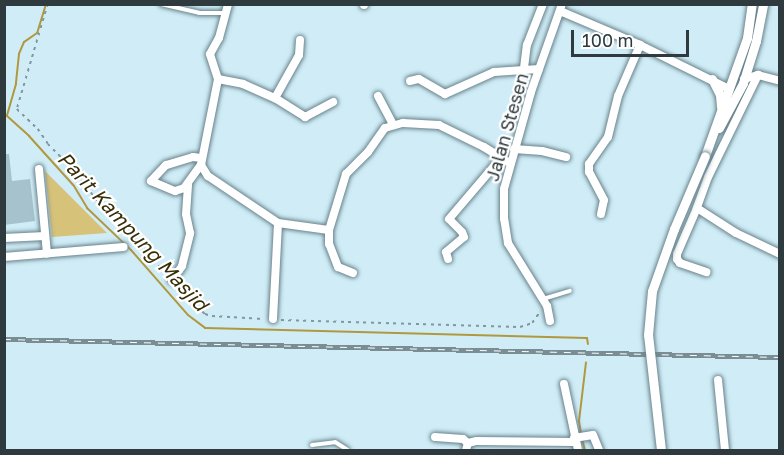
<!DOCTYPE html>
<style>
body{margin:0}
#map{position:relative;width:784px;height:455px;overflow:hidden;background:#d0edf7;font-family:"Golos Text",sans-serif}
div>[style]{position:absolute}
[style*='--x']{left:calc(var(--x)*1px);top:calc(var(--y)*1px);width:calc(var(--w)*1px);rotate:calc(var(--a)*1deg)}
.green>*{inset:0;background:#d7c279}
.stream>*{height:2px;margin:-1px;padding:0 1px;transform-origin:1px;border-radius:1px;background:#b0983f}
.building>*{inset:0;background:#a6c2cc}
.path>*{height:1.5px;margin-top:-0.75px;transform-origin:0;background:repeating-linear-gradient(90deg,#82969d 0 3px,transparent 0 7.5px)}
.roads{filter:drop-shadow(0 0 2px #68828b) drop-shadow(0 0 2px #68828b)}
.service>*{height:4px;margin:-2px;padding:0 2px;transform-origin:2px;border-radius:2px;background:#fff}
.minor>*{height:8px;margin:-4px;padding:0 4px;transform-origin:4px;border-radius:4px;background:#fff}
.tertiary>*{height:9px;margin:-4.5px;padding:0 4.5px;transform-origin:4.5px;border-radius:4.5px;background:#fff}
.rail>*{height:4.5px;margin-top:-2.25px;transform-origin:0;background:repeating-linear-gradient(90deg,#fff 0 7px,#798d94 0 14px);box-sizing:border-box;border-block:2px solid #798d94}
.bridges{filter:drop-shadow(0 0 2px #68828b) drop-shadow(0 0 2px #68828b)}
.tertiary-bridge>*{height:9px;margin:-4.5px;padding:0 4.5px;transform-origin:4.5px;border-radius:4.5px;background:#fff}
span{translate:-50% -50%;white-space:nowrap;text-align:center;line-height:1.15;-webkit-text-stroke:4.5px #fff;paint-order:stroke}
.street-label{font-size:18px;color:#2e3a3e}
.water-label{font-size:20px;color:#382e06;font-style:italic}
.frame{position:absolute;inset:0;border:6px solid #2e3a3e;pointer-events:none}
.scale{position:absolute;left:571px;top:30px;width:118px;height:27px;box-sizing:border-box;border:3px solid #2e3a3e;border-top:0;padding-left:8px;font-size:18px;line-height:21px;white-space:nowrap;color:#2e3a3e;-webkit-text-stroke:4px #fff;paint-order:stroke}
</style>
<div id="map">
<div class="green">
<i style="clip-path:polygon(45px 171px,107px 233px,52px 237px)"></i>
</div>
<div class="stream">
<i style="--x:46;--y:4;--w:30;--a:107"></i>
<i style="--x:37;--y:33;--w:16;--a:145"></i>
<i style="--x:24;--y:42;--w:13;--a:113"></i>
<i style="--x:19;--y:54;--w:30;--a:96"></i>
<i style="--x:16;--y:84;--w:33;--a:106"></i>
<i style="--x:7;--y:116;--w:30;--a:42"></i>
<i style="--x:29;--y:136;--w:67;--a:48"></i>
<i style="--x:74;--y:186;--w:26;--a:59"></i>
<i style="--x:87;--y:208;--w:61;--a:43.7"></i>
<i style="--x:131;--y:250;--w:86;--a:48.8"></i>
<i style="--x:188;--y:315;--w:21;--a:37"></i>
<i style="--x:205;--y:328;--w:382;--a:1.5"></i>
<i style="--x:587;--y:338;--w:6;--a:81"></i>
<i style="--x:581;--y:434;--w:13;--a:-99"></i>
<i style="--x:579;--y:421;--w:59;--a:-83.2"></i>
<i style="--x:582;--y:439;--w:11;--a:75"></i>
</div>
<div class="building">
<i style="clip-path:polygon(4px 154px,9px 154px,12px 181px,30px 179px,35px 221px,4px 225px)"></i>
</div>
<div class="path">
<i style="--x:48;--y:4;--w:109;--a:106.4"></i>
<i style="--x:17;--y:109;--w:29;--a:44"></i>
<i style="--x:38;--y:129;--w:18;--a:56"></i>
<i style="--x:48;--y:144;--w:42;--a:45"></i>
<i style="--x:78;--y:174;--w:42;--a:54.8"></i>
<i style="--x:102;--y:208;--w:28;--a:39"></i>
<i style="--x:124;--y:226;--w:65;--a:48.7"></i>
<i style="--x:176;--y:285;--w:41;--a:45"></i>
<i style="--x:205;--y:314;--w:7;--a:16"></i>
<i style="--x:212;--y:316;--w:52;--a:3.3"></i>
<i style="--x:281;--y:320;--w:239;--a:1.7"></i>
<i style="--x:520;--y:327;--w:13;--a:-18"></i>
<i style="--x:532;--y:323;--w:12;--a:-55"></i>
</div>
<div class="roads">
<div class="service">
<i style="--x:161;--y:4;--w:39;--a:13"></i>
<i style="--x:199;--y:13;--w:27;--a:0"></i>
<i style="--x:543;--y:299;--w:28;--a:-17"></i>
<i style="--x:312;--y:445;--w:23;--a:-7"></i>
<i style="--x:335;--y:442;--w:15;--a:32"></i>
</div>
<div class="minor">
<i style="--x:364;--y:5;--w:1;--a:-90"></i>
<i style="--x:560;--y:11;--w:87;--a:23"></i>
<i style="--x:640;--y:45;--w:99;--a:26.3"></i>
<i style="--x:524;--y:68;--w:23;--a:-83"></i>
<i style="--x:527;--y:45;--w:44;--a:-68.7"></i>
<i style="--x:758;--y:75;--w:114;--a:116.1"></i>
<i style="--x:708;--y:177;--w:33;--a:110"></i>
<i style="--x:697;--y:208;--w:46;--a:32.7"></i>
<i style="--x:736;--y:233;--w:49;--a:25.5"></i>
<i style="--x:218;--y:79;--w:25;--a:11"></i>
<i style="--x:243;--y:84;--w:35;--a:24"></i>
<i style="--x:275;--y:98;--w:36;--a:32"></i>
<i style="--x:305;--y:117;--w:32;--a:-28"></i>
<i style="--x:744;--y:79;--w:15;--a:-16"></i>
<i style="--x:758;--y:75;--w:23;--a:15"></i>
<i style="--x:410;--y:81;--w:9;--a:-13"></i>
<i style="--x:419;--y:79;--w:30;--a:30"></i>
<i style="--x:445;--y:94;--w:54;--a:-24.2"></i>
<i style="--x:494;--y:72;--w:45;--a:-3.8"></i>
<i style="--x:378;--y:96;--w:32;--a:62"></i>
<i style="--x:275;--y:98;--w:49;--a:-60.8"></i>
<i style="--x:299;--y:55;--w:15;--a:-86"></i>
<i style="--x:514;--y:149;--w:28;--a:4"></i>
<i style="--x:542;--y:151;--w:25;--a:14"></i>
<i style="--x:201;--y:158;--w:8;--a:-173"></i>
<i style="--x:193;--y:157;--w:28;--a:163"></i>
<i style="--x:166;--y:165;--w:22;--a:133"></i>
<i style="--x:151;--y:181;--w:26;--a:23"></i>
<i style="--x:175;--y:191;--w:9;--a:-18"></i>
<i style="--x:184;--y:188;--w:29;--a:-54"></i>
<i style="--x:201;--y:165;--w:88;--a:-78.8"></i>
<i style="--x:218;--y:79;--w:26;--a:-108"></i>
<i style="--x:210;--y:54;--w:18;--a:-61"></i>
<i style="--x:219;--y:38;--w:35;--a:-75"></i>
<i style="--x:201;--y:165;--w:13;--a:58"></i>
<i style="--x:208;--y:176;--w:84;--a:33.9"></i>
<i style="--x:278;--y:223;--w:51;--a:7.8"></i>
<i style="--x:39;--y:169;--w:85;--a:84.6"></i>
<i style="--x:697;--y:208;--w:50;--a:113.5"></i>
<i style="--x:677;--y:254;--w:5;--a:90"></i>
<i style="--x:677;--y:259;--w:5;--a:53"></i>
<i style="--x:680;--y:263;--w:28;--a:19"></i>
<i style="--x:601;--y:214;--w:14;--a:-78"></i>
<i style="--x:604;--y:200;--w:32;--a:-118"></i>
<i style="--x:589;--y:172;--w:8;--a:-90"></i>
<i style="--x:589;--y:164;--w:33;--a:-55"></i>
<i style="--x:608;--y:137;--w:42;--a:-76.3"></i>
<i style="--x:618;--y:96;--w:56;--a:-66.7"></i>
<i style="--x:4;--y:238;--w:41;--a:-2.8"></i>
<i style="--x:4;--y:257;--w:120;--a:-4.8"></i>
<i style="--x:448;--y:259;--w:7;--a:-106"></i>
<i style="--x:446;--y:252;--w:23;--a:-40"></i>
<i style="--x:464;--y:237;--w:5;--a:-112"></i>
<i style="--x:462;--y:232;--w:18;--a:-135"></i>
<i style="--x:449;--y:219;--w:79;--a:-49.6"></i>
<i style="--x:353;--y:273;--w:16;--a:-158"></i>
<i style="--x:338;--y:267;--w:25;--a:-111"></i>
<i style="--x:329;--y:244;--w:14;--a:-90"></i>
<i style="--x:329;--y:230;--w:59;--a:-73.1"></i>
<i style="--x:346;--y:174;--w:31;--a:-45"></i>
<i style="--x:368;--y:152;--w:29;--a:-55"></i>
<i style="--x:385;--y:128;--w:19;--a:-16"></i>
<i style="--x:403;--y:123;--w:36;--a:3"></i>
<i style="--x:439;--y:125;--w:50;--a:26.1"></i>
<i style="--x:484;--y:147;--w:31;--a:32"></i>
<i style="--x:172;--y:280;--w:17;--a:-54"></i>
<i style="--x:182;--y:266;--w:34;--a:-76"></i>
<i style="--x:190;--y:233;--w:19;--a:-102"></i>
<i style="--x:186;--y:214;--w:30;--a:-86"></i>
<i style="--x:273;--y:319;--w:96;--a:-87"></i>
<i style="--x:550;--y:321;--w:15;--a:-101"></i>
<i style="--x:547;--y:306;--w:74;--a:-121.8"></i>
<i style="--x:508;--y:243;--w:24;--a:-99"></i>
<i style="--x:504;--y:219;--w:30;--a:-90"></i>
<i style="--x:504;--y:189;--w:101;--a:-74.4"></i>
<i style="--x:531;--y:92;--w:93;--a:-70.6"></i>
<i style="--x:718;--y:380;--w:70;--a:84.3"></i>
<i style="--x:564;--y:384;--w:67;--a:78"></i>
<i style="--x:435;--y:437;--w:28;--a:4"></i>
<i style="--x:463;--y:439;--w:6;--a:39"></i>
<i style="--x:574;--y:438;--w:19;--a:-9"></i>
<i style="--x:593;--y:435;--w:16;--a:68"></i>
<i style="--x:466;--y:450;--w:7;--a:-74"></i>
<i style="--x:468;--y:443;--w:9;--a:-13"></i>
<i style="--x:477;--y:441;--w:98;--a:0.6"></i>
</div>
<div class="tertiary">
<i style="--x:712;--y:79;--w:18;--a:63"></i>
<i style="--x:720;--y:95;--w:12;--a:85"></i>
<i style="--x:719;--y:128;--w:51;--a:-61.9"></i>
<i style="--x:743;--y:83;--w:44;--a:-72.8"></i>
<i style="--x:756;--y:41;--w:38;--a:-79"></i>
<i style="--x:705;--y:156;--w:125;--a:-70.4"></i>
<i style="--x:747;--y:38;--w:34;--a:-82"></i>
</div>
</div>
<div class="rail">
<i style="--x:4;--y:339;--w:776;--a:1.33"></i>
</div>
<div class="bridges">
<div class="tertiary-bridge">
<i style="--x:661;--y:450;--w:116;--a:-96.4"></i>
<i style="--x:648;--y:335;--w:44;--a:-84.8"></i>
<i style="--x:652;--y:291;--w:66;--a:-70.5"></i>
<i style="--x:674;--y:229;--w:79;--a:-67"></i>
</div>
</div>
<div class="street-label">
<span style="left:507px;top:127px;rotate:-74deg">Jalan Stesen</span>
</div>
<div class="water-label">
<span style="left:133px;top:231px;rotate:47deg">Parit Kampung Masjid</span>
</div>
<div class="frame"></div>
<div class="scale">100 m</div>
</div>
